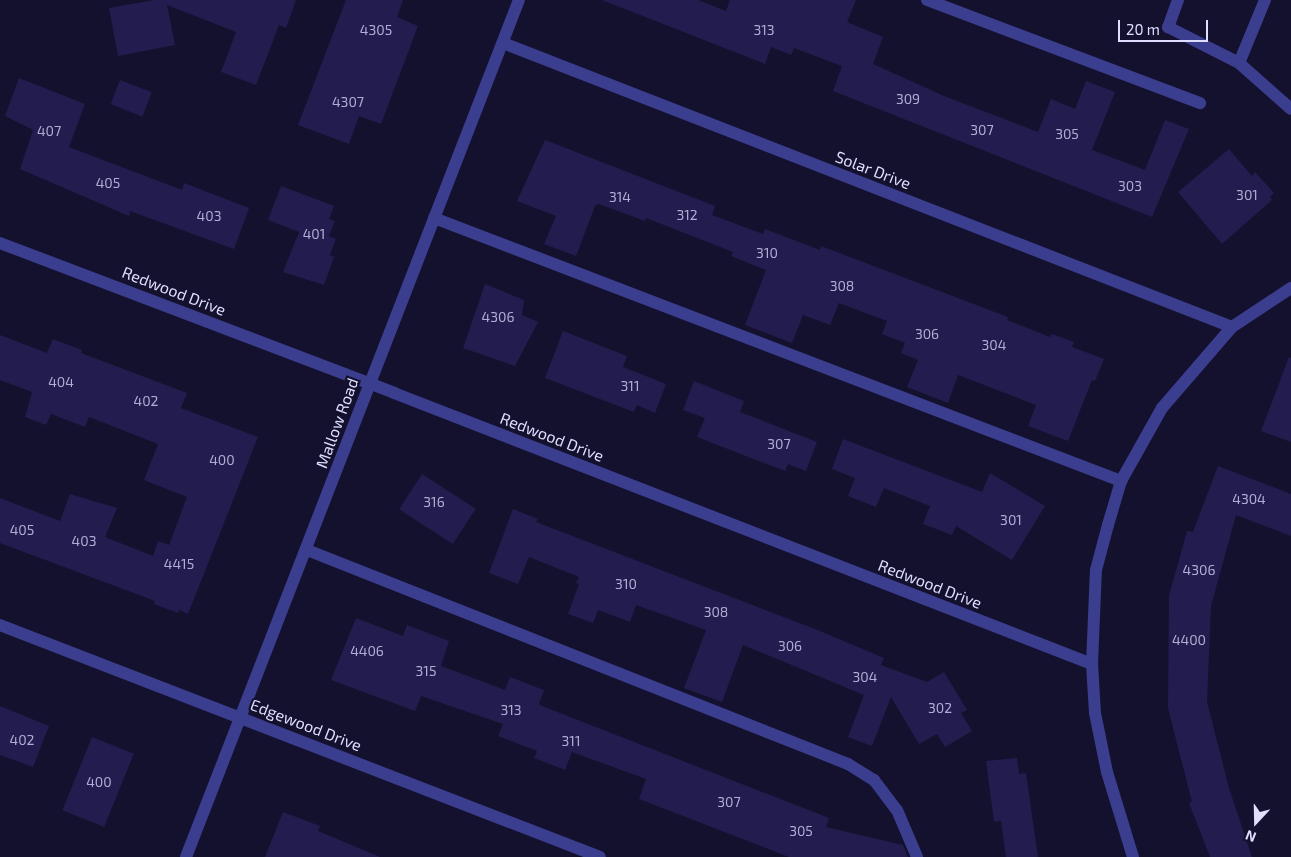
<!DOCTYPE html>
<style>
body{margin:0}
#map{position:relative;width:1291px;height:857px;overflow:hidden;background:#14112e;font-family:"Exo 2",sans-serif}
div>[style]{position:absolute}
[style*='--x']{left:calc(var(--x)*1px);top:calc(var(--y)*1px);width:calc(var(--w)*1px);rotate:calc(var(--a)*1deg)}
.building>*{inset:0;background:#231c4f;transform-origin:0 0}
.minor>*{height:12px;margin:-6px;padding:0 6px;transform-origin:6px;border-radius:6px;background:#3b3d8e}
span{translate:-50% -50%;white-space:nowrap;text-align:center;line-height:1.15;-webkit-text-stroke:4.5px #14112e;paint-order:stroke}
.number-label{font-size:14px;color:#b0aed3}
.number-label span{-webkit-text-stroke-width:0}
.street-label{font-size:16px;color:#dfdeff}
.north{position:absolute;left:1231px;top:797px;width:50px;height:50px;-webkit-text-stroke:4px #14112e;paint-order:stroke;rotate:201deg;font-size:14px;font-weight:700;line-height:20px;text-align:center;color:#dfdeff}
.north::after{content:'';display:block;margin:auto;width:18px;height:22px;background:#dfdeff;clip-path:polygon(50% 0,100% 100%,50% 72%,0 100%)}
.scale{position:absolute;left:1118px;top:20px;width:90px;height:22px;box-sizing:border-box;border:2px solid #dfdeff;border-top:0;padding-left:6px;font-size:15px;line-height:18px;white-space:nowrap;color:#dfdeff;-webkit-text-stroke:4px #14112e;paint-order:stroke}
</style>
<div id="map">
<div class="building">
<i style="clip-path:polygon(154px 0,296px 0,286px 28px,279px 25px,256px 85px,221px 72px,236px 32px,167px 5px,175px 45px,118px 56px,109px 8px)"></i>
<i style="clip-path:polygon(346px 0,403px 0,397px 17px,418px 26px,381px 124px,359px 116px,349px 144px,298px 125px)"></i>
<i style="clip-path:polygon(602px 0,698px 0,726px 11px,730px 0,856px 0,847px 22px,883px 37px,873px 64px,944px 96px,1038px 132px,1051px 99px,1075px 109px,1086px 81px,1115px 92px,1092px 150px,1145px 170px,1165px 120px,1189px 129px,1152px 217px,833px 91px,842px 66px,794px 48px,791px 55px,771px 47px,765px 64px)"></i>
<i style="clip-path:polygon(19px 78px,85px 104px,69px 147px,182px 190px,184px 183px,249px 208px,234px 249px,130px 211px,129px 216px,20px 169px,33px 130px,5px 116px)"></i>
<i style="left:120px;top:80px;width:34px;height:26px;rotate:21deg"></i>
<i style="clip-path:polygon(545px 140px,715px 206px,712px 215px,763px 234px,765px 229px,820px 250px,821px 246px,1008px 317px,1007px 320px,1050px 337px,1052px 334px,1074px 342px,1072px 347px,1104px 359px,1095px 381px,1092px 380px,1068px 441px,1028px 426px,1036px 405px,958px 375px,948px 403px,907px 387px,918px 360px,901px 353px,905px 343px,882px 334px,887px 321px,839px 303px,830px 325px,803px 315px,792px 343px,745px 325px,766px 270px,731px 256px,733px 252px,646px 218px,645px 221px,599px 204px,595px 206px,576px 256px,544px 244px,556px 216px,517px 201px)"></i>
<i style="clip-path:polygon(1229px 149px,1252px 176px,1255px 172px,1274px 193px,1270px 197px,1272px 200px,1222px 244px,1178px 192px)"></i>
<i style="clip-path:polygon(281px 186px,334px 206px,329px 219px,335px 221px,329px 236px,336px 239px,330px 255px,334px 257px,324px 285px,283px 272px,299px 232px,268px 220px)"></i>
<i style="clip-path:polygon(485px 284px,524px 300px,522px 315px,538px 322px,515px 366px,463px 348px)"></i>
<i style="clip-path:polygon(563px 331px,627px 356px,623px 367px,666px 384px,655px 413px,637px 405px,634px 412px,545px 378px)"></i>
<i style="clip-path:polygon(0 335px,47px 353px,53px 339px,82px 350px,81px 353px,187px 393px,181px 408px,258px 437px,188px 614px,179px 610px,178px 613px,154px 604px,155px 601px,0 543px,0 498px,60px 521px,70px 494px,117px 508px,105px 537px,153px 556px,158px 541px,169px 545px,187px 497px,144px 480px,158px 444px,89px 417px,85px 427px,51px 414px,46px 425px,25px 417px,32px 392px,0 380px)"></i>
<i style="clip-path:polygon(1289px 357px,1291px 358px,1291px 442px,1261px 431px)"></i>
<i style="clip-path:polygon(694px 381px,744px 401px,740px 412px,817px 442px,806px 471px,788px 464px,785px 471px,697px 437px,705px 418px,683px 410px)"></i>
<i style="clip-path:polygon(843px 439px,982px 492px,990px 473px,1045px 506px,1012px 560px,956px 526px,952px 535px,923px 524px,930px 506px,884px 488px,876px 507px,848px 496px,855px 478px,832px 469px)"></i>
<i style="clip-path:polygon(1218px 466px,1291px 494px,1291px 536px,1236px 515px,1211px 606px,1207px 702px,1229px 788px,1252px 857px,1210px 857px,1189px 803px,1192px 802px,1168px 708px,1169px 596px,1187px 531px,1193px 532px)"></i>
<i style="left:422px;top:474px;width:64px;height:42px;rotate:33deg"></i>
<i style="clip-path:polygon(513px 509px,538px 519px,536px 522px,815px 629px,884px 658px,881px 665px,927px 682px,944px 672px,967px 710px,961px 713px,972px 731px,945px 747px,937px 734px,919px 744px,891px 697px,872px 746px,848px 737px,864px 695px,743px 645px,722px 702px,684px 688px,706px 630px,636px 605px,630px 622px,598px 610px,593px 623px,568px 614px,579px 584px,576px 583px,579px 577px,529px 557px,518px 584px,489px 573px)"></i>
<i style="clip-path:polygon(356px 618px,403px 636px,407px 625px,449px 641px,441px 666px,505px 690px,510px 677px,544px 690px,539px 704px,542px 706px,829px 818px,826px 827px,903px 845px,908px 857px,789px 857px,639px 799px,646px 779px,572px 752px,565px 770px,534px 758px,537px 751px,498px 736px,503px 724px,421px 696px,415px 711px,331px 680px)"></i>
<i style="clip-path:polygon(0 706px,49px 726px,33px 767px,0 755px)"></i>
<i style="left:92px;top:737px;width:45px;height:79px;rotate:22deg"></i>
<i style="clip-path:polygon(1017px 758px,1019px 774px,1026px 773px,1038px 857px,1006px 857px,1001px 821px,994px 822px,986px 761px)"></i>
<i style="clip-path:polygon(283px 812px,320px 826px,318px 831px,380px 857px,265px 857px)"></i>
</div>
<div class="minor">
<i style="--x:927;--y:0;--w:292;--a:20.7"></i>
<i style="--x:1178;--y:0;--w:29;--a:110"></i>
<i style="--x:1168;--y:27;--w:80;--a:26.9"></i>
<i style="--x:1265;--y:0;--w:68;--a:112.4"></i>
<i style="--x:1239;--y:63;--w:69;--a:41.5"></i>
<i style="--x:503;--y:43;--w:782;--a:21.28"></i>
<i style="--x:434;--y:218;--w:736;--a:20.95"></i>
<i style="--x:0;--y:243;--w:422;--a:20.8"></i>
<i style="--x:394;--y:393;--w:749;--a:21.22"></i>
<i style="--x:307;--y:550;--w:582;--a:21.58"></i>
<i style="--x:848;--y:764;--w:31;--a:32"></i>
<i style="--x:874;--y:780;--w:38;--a:53"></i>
<i style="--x:897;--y:810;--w:51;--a:66.9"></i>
<i style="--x:0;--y:625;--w:643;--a:21.14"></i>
<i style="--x:186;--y:857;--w:919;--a:-68.77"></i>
<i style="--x:1133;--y:857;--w:89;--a:-107"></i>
<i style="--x:1107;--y:772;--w:60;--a:-101.5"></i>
<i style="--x:1095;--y:713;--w:49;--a:-93.5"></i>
<i style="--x:1092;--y:664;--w:94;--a:-87.6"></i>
<i style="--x:1096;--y:570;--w:47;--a:-75.1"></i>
<i style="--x:1108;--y:525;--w:46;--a:-73.5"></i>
<i style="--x:1121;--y:481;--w:84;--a:-60.7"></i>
<i style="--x:1162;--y:408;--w:107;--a:-49.2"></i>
<i style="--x:1232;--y:327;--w:71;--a:-33.5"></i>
</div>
<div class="number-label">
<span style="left:376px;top:30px">4305</span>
<span style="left:764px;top:30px">313</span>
<span style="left:908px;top:99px">309</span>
<span style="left:348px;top:102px">4307</span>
<span style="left:982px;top:130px">307</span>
<span style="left:49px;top:131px">407</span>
<span style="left:1067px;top:134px">305</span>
<span style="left:108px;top:183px">405</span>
<span style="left:1130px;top:186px">303</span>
<span style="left:1247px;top:195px">301</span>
<span style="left:620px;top:197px">314</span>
<span style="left:687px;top:215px">312</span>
<span style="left:209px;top:216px">403</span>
<span style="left:314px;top:234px">401</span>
<span style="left:767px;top:253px">310</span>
<span style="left:842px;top:286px">308</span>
<span style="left:498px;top:317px">4306</span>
<span style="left:927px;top:334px">306</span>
<span style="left:994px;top:345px">304</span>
<span style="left:61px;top:382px">404</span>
<span style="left:630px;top:386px">311</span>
<span style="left:146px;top:401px">402</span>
<span style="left:779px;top:444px">307</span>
<span style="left:222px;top:460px">400</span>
<span style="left:1249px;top:499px">4304</span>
<span style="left:434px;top:502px">316</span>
<span style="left:1011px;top:520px">301</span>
<span style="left:22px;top:530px">405</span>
<span style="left:84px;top:541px">403</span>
<span style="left:179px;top:564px">4415</span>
<span style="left:1199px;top:570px">4306</span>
<span style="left:626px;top:584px">310</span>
<span style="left:716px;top:612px">308</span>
<span style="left:1189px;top:640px">4400</span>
<span style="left:790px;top:646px">306</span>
<span style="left:367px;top:651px">4406</span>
<span style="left:426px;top:671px">315</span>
<span style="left:865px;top:677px">304</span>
<span style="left:940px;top:708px">302</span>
<span style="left:511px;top:710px">313</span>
<span style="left:22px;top:740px">402</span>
<span style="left:571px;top:741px">311</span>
<span style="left:99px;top:782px">400</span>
<span style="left:729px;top:802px">307</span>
<span style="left:801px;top:831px">305</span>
</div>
<div class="street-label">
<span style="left:873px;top:170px;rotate:21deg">Solar Drive</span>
<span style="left:174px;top:291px;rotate:21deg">Redwood Drive</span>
<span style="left:337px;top:423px;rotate:-70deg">Mallow Road</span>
<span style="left:552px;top:437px;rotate:21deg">Redwood Drive</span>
<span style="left:930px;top:584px;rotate:21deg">Redwood Drive</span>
<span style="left:306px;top:725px;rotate:21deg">Edgewood Drive</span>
</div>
<div class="north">N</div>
<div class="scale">20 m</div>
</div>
